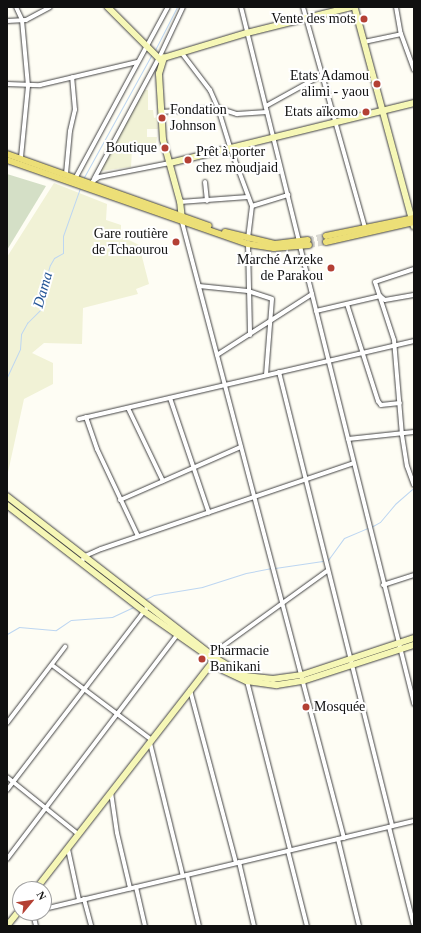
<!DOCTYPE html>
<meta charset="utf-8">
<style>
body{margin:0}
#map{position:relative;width:421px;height:933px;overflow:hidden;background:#fefdf4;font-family:"Times New Roman",serif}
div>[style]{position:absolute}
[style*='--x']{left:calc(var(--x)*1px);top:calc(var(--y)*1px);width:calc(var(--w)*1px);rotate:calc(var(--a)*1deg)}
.farmland>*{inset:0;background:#f1f2d6}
.cemetery>*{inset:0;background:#d4dfc6}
.stream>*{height:1px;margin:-0.5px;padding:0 0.5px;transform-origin:0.5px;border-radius:0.5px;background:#bdd6f1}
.primary-tunnel>*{height:6px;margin-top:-3px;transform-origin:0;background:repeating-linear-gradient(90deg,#dad9d2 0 6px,transparent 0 9px)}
.roads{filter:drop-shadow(0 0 1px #434343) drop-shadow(0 0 1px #434343)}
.street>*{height:4px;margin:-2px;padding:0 2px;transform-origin:2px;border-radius:2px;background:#fff}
.secondary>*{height:5.5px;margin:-2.75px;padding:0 2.75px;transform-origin:2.75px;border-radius:2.75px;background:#f6f7b6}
.primary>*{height:6px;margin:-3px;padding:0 3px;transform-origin:3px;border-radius:3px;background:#ecdf77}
.dots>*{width:11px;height:11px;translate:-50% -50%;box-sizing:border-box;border:2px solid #fff;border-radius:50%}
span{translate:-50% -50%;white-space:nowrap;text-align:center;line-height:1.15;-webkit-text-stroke:4px #fff;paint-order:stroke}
.poi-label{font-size:14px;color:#101010}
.right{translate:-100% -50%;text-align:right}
.left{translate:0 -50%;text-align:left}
.water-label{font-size:15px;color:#245597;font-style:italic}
.frame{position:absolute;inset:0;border:8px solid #101010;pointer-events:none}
.north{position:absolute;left:12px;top:881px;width:40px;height:40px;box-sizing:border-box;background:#fff;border:1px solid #9f9f9f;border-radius:50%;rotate:61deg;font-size:11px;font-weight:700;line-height:16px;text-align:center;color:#101010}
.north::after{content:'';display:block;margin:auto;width:14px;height:18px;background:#b44034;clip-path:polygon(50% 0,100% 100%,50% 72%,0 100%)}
</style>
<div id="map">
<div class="farmland">
<i style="clip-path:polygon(143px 90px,148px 90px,148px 110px,153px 110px,154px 118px,157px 117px,158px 129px,147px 129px,147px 137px,157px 137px,156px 144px,136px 144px,136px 149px,132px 149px,131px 167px,100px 171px)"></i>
<i style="clip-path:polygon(54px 183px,107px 204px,106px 220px,121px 225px,121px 236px,139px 245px,149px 284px,136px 289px,138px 294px,83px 308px,82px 344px,44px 343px,32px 353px,53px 363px,53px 384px,24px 399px,7px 477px,7px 257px)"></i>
</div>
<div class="cemetery">
<i style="clip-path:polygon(7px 174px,46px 186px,7px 250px)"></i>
</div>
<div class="stream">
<i style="--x:155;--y:50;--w:48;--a:-62.9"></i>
<i style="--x:83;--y:179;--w:143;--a:-61.1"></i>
<i style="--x:7;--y:377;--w:31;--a:-65"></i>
<i style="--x:20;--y:349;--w:15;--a:-86"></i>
<i style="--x:21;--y:334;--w:13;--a:-61"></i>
<i style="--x:27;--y:323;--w:18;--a:-45"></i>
<i style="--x:40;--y:310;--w:21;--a:-82"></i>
<i style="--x:43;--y:289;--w:25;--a:-74"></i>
<i style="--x:50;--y:265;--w:8;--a:-60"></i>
<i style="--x:54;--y:258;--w:10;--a:-29"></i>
<i style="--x:63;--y:253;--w:17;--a:-90"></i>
<i style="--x:63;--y:236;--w:51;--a:-70.5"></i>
<i style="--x:371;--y:527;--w:10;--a:-29"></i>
<i style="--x:380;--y:522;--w:23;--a:-50"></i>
<i style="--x:395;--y:504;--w:23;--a:-41"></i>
<i style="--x:328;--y:560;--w:27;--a:-54"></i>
<i style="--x:344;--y:538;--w:26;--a:-23"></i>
<i style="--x:275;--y:568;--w:48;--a:-8.5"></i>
<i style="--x:146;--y:599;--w:9;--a:-27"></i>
<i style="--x:154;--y:595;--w:49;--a:-9.5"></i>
<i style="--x:202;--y:587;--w:46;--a:-17.7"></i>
<i style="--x:246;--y:573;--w:26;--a:-11"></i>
<i style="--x:7;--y:634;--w:14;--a:-30"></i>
<i style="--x:19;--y:627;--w:37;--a:5"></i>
<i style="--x:56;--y:630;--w:18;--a:-34"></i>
<i style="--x:71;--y:620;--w:41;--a:-4.2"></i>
<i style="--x:112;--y:617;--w:23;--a:-25"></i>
</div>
<div class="primary-tunnel">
<i style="--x:308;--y:240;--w:18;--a:-13"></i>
<i style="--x:309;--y:245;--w:17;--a:-10"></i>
</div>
<div class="roads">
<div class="street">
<i style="--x:16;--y:7;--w:14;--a:65"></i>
<i style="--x:22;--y:20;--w:66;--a:84.8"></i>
<i style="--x:28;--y:86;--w:72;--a:95.6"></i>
<i style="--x:241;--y:7;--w:242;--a:76.1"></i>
<i style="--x:303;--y:7;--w:230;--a:74.3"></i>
<i style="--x:396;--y:7;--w:27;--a:80"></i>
<i style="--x:401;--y:34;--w:38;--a:70"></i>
<i style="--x:7;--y:21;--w:19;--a:-3"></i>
<i style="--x:26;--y:20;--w:27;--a:-28"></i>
<i style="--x:364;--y:42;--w:38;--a:-12"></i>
<i style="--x:181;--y:52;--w:48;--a:52.7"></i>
<i style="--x:210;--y:90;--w:20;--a:66"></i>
<i style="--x:218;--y:108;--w:41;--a:72.9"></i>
<i style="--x:230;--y:147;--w:63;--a:69.6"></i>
<i style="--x:252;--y:206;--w:33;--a:97"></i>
<i style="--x:7;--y:84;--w:33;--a:2"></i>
<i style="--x:40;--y:85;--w:100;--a:-13.3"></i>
<i style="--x:266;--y:106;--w:66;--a:-28.9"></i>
<i style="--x:161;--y:112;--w:57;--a:-4"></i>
<i style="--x:218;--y:108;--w:20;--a:18"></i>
<i style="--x:237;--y:114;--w:30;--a:-4"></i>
<i style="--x:66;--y:174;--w:43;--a:-84.7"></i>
<i style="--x:70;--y:131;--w:22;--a:-77"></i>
<i style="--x:75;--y:110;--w:33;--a:-95"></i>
<i style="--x:76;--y:177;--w:193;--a:-61.6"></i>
<i style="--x:94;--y:179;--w:137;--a:-61.8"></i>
<i style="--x:159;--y:58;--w:56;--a:-64.8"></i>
<i style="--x:93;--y:181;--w:7;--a:-34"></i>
<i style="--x:99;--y:177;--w:72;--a:-11.2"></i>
<i style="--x:205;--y:182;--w:19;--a:84"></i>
<i style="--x:180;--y:202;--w:68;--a:-4.2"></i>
<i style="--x:252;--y:206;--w:38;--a:-17"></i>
<i style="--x:182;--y:222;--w:637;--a:75.27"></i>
<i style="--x:248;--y:244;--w:91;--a:88.7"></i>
<i style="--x:300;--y:246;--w:472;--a:76"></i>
<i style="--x:414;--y:269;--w:41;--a:161.6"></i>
<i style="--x:375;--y:282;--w:61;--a:71.9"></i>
<i style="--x:394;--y:340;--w:95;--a:85.2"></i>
<i style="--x:402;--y:435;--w:31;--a:81"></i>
<i style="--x:407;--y:466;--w:20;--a:70"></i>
<i style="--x:199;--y:286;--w:49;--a:5.8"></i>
<i style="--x:248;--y:291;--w:25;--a:18"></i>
<i style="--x:272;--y:299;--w:76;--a:94.5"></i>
<i style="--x:347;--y:304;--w:102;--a:72.3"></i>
<i style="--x:378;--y:401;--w:5;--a:53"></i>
<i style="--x:381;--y:405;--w:19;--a:-6"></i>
<i style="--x:316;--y:311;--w:66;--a:-13.2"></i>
<i style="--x:380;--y:296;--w:6;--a:39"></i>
<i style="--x:385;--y:300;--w:29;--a:-10"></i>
<i style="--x:217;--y:355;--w:113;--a:-32.7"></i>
<i style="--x:279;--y:372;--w:468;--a:76"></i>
<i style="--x:170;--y:398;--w:121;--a:71.3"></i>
<i style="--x:128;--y:408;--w:81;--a:64.4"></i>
<i style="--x:86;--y:417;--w:34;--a:71"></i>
<i style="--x:97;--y:449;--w:96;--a:64.8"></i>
<i style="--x:79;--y:419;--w:344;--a:-13.1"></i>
<i style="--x:348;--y:439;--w:66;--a:-6.1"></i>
<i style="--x:120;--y:500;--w:132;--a:-23.7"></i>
<i style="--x:82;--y:561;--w:6;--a:-59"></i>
<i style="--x:85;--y:556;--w:17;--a:-24"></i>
<i style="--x:101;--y:549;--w:266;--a:-18.8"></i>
<i style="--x:383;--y:585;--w:33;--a:-18"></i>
<i style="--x:212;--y:654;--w:142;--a:-35.8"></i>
<i style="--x:52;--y:665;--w:125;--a:36.9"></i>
<i style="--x:247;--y:681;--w:174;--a:75.7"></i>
<i style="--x:190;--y:690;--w:179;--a:75.1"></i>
<i style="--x:7;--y:723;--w:96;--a:-52.7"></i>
<i style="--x:150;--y:743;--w:137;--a:76.1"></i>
<i style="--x:7;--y:777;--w:91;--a:38.8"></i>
<i style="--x:7;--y:790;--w:233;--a:-52.5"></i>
<i style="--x:111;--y:792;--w:41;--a:81.7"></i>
<i style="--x:117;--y:833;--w:57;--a:76.7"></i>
<i style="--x:389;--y:827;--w:102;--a:75.8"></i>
<i style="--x:338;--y:839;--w:89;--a:76.4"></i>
<i style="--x:68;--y:849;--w:52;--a:77.8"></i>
<i style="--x:288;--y:851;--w:77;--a:75.8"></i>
<i style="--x:7;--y:859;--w:281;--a:-52.8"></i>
<i style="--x:239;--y:862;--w:66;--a:76.8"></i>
<i style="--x:187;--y:875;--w:52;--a:76.8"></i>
<i style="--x:136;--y:887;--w:40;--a:77"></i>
<i style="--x:84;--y:899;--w:28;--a:75"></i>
<i style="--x:44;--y:909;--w:380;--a:-13.4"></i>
<i style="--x:33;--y:913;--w:13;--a:77"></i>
</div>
<div class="secondary">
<i style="--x:108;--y:7;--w:76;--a:45"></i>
<i style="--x:355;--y:7;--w:227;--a:74.9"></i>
<i style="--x:170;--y:163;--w:251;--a:-13.8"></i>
<i style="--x:182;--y:220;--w:18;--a:-96"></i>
<i style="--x:180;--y:202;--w:64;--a:-105.3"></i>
<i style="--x:163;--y:140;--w:66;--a:-93.5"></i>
<i style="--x:159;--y:74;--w:17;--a:-73"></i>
<i style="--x:164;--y:58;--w:87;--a:-16.8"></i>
<i style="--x:247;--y:33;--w:107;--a:-14"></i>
<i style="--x:7;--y:496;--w:264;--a:37.8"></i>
<i style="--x:216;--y:658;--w:35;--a:31"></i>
<i style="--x:246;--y:676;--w:27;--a:6"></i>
<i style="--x:273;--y:679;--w:29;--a:-8"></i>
<i style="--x:302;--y:675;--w:118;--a:-18.3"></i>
<i style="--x:7;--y:505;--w:173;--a:37.7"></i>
<i style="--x:144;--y:611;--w:85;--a:35"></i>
<i style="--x:214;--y:660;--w:13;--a:48"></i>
<i style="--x:223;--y:670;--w:26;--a:25"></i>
<i style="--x:247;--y:681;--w:30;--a:8"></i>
<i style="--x:277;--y:685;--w:26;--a:-9"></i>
<i style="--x:303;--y:681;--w:117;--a:-18"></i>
<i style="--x:36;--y:889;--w:293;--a:-52.1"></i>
<i style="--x:7;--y:926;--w:21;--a:-51"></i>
</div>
<div class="primary">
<i style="--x:7;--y:154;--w:214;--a:19.6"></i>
<i style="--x:7;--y:160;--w:255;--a:19.2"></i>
<i style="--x:248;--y:244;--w:26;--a:9"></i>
<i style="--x:274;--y:248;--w:35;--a:-5"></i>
<i style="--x:225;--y:232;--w:51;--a:13.5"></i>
<i style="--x:275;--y:244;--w:33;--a:-7"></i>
<i style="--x:326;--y:236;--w:90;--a:-11.6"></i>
<i style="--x:326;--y:242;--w:90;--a:-12.8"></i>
</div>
</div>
<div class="dots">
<i style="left:364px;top:19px;background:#b44034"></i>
<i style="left:377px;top:84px;background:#b44034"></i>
<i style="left:366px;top:112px;background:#b44034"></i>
<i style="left:162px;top:118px;background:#b44034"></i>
<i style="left:165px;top:148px;background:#b44034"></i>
<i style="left:188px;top:160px;background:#b44034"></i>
<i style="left:176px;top:242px;background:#b44034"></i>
<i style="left:331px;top:268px;background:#b44034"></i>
<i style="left:202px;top:659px;background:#b44034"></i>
<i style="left:306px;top:707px;background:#b44034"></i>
</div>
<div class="poi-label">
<span class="right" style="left:356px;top:19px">Vente des mots</span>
<span class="right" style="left:369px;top:84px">Etats Adamou<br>alimi - yaou</span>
<span class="left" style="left:170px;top:118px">Fondation<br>Johnson</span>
<span class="right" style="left:358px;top:112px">Etats aïkomo</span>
<span class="right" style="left:157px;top:148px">Boutique</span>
<span class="left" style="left:196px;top:160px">Prêt à porter<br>chez moudjaid</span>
<span class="right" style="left:168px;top:242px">Gare routière<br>de Tchaourou</span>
<span class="right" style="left:323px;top:268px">Marché Arzeke<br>de Parakou</span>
<span class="left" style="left:210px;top:659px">Pharmacie<br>Banikani</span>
<span class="left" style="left:314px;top:707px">Mosquée</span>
</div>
<div class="water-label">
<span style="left:43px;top:290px;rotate:-74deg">Dama</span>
</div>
<div class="frame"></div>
<div class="north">N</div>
</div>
